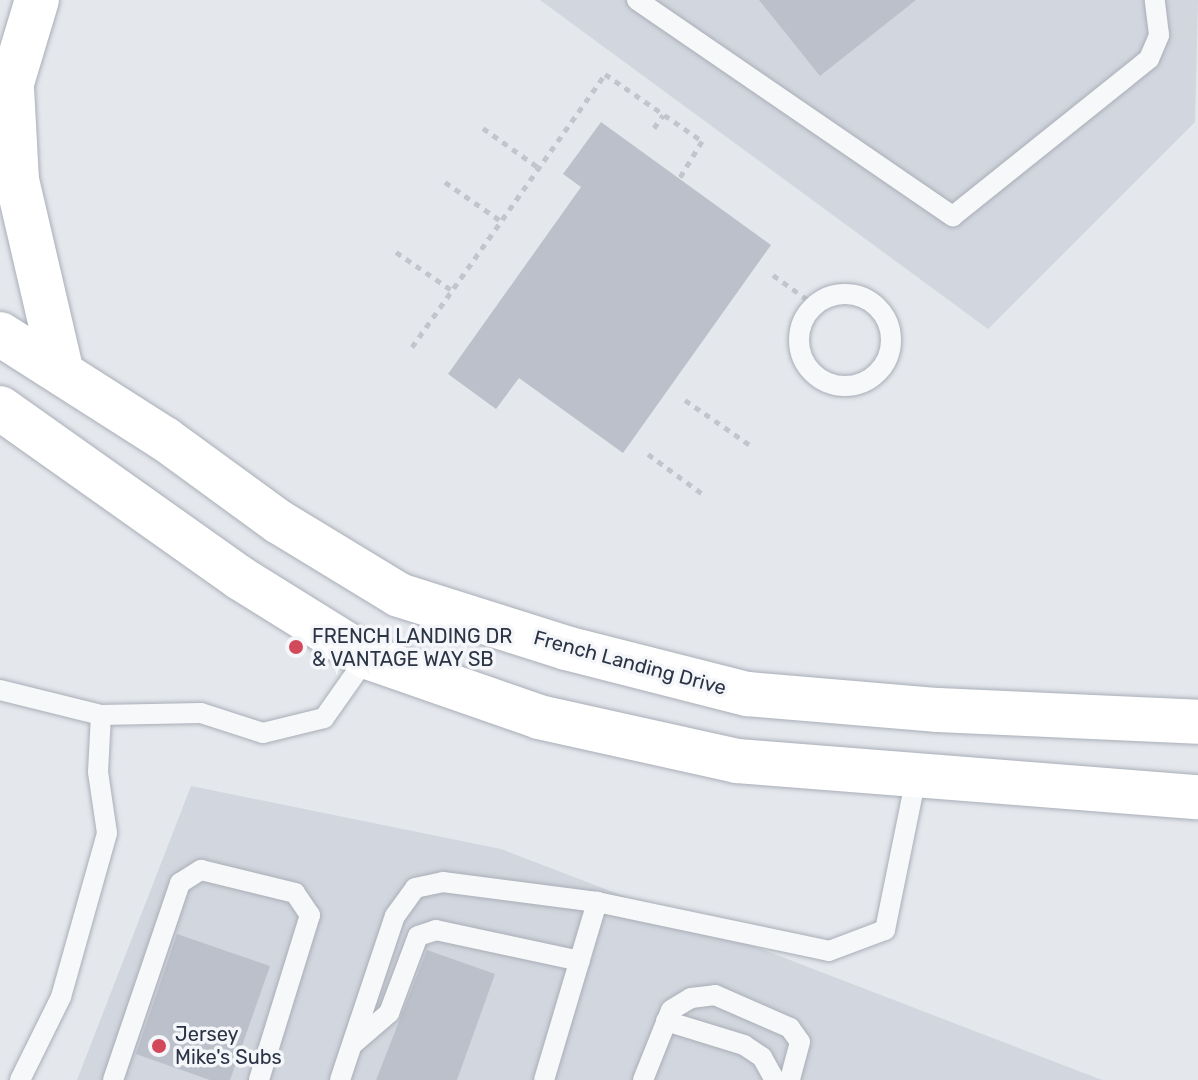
<!DOCTYPE html>
<style>
body{margin:0}
#map{position:relative;width:1198px;height:1080px;overflow:hidden;background:#e4e7ec;font-family:Rubik,sans-serif}
div>[style]{position:absolute}
[style*='--x']{left:calc(var(--x)*1px);top:calc(var(--y)*1px);width:calc(var(--w)*1px);rotate:calc(var(--a)*1deg)}
.built>*{inset:0;background:#d2d6de}
.building>*{inset:0;background:#bbc0ca}
.path>*{height:5px;margin-top:-2.5px;transform-origin:0;background:repeating-linear-gradient(90deg,#c2c5cb 0 6px,transparent 0 12px)}
.roads{filter:drop-shadow(0 0 2px #a9aeb7) drop-shadow(0 0 2px #a9aeb7)}
.lane>*{height:20px;margin:-10px;padding:0 10px;transform-origin:10px;border-radius:10px;background:#f7f8fa}
.lane>.ring{margin:-10px;padding:0;box-sizing:content-box;background:none;border:20px solid #f7f8fa;border-radius:50%}
.secondary>*{height:44px;margin:-22px;padding:0 22px;transform-origin:22px;border-radius:22px;background:#fff}
.dots>*{width:22px;height:22px;translate:-50% -50%;box-sizing:border-box;border:4px solid #f4f6f9;border-radius:50%}
span{translate:-50% -50%;white-space:nowrap;text-align:center;line-height:1.15;-webkit-text-stroke:7px #f4f6f9;paint-order:stroke}
.poi-label{font-size:20px;color:#2b3445}
.left{translate:0 -50%;text-align:left}
.street-label{font-size:20px;color:#2b3445}
</style>
<div id="map">
<div class="built">
<i style="clip-path:polygon(540px 0,1198px 0,1195px 122px,988px 329px)"></i>
<i style="clip-path:polygon(191px 786px,501px 849px,1102px 1080px,77px 1080px)"></i>
</div>
<div class="building">
<i style="clip-path:polygon(759px 0,916px 0,820px 76px)"></i>
<i style="clip-path:polygon(601px 122px,771px 245px,623px 453px,519px 378px,496px 409px,448px 374px,581px 187px,563px 174px)"></i>
<i style="clip-path:polygon(177px 934px,270px 966px,230px 1080px,210px 1080px,136px 1054px)"></i>
<i style="clip-path:polygon(427px 950px,495px 974px,457px 1080px,376px 1080px)"></i>
</div>
<div class="path">
<i style="--x:483;--y:128;--w:69;--a:35.5"></i>
<i style="--x:654;--y:128;--w:16;--a:-55"></i>
<i style="--x:445;--y:182;--w:68;--a:34.9"></i>
<i style="--x:396;--y:252;--w:69;--a:34.4"></i>
<i style="--x:773;--y:275;--w:52;--a:35.5"></i>
<i style="--x:412;--y:347;--w:334;--a:-54.7"></i>
<i style="--x:605;--y:74;--w:118;--a:34.6"></i>
<i style="--x:702;--y:141;--w:44;--a:121.2"></i>
<i style="--x:685;--y:400;--w:79;--a:34.7"></i>
<i style="--x:648;--y:454;--w:69;--a:36.2"></i>
</div>
<div class="roads">
<div class="lane">
<i style="--x:637;--y:0;--w:383;--a:34.4"></i>
<i style="--x:953;--y:216;--w:251;--a:-38.7"></i>
<i style="--x:1149;--y:59;--w:26;--a:-67"></i>
<i style="--x:1159;--y:35;--w:35;--a:-97"></i>
<i class="ring" style="left:799px;top:294px;width:72px;height:72px"></i>
<i style="--x:0;--y:690;--w:104;--a:13.9"></i>
<i style="--x:101;--y:715;--w:100;--a:-1.1"></i>
<i style="--x:201;--y:713;--w:65;--a:17.9"></i>
<i style="--x:263;--y:733;--w:63;--a:-13.8"></i>
<i style="--x:324;--y:718;--w:75;--a:-54.8"></i>
<i style="--x:666;--y:1021;--w:82;--a:17.1"></i>
<i style="--x:744;--y:1045;--w:22;--a:34"></i>
<i style="--x:762;--y:1057;--w:26;--a:61"></i>
<i style="--x:353;--y:1044;--w:48;--a:-40.7"></i>
<i style="--x:389;--y:1013;--w:82;--a:-69.4"></i>
<i style="--x:418;--y:936;--w:19;--a:-18"></i>
<i style="--x:436;--y:930;--w:147;--a:12.1"></i>
<i style="--x:20;--y:1080;--w:93;--a:-63.7"></i>
<i style="--x:61;--y:997;--w:170;--a:-74.3"></i>
<i style="--x:107;--y:833;--w:62;--a:-98.4"></i>
<i style="--x:98;--y:772;--w:57;--a:-87"></i>
<i style="--x:113;--y:1080;--w:208;--a:-71.2"></i>
<i style="--x:180;--y:883;--w:25;--a:-32"></i>
<i style="--x:201;--y:870;--w:97;--a:13.7"></i>
<i style="--x:295;--y:893;--w:27;--a:56"></i>
<i style="--x:310;--y:915;--w:173;--a:107.2"></i>
<i style="--x:340;--y:1080;--w:173;--a:-71.5"></i>
<i style="--x:395;--y:916;--w:34;--a:-54"></i>
<i style="--x:415;--y:888;--w:29;--a:-12"></i>
<i style="--x:443;--y:882;--w:155;--a:7.4"></i>
<i style="--x:597;--y:902;--w:237;--a:11.9"></i>
<i style="--x:829;--y:951;--w:60;--a:-20.6"></i>
<i style="--x:885;--y:930;--w:155;--a:-78.5"></i>
<i style="--x:544;--y:1080;--w:186;--a:-73.4"></i>
<i style="--x:643;--y:1080;--w:75;--a:-68.2"></i>
<i style="--x:671;--y:1010;--w:23;--a:-31"></i>
<i style="--x:691;--y:998;--w:24;--a:-7"></i>
<i style="--x:715;--y:995;--w:82;--a:23.7"></i>
<i style="--x:790;--y:1028;--w:17;--a:54"></i>
<i style="--x:800;--y:1042;--w:39;--a:105"></i>
</div>
<div class="secondary">
<i style="--x:12;--y:88;--w:92;--a:86.9"></i>
<i style="--x:17;--y:180;--w:198;--a:76.9"></i>
<i style="--x:3;--y:113;--w:118;--a:-73.3"></i>
<i style="--x:0;--y:334;--w:196;--a:32.5"></i>
<i style="--x:165;--y:439;--w:141;--a:36.1"></i>
<i style="--x:279;--y:522;--w:140;--a:31.3"></i>
<i style="--x:399;--y:595;--w:175;--a:17.6"></i>
<i style="--x:566;--y:648;--w:187;--a:14.3"></i>
<i style="--x:747;--y:694;--w:192;--a:4.8"></i>
<i style="--x:938;--y:710;--w:260;--a:2.6"></i>
<i style="--x:0;--y:408;--w:294;--a:35.3"></i>
<i style="--x:240;--y:578;--w:150;--a:31.9"></i>
<i style="--x:367;--y:657;--w:182;--a:19.2"></i>
<i style="--x:539;--y:717;--w:203;--a:12.5"></i>
<i style="--x:737;--y:761;--w:462;--a:4.5"></i>
</div>
</div>
<div class="dots">
<i style="left:296px;top:647px;background:#d1495b"></i>
<i style="left:159px;top:1046px;background:#d1495b"></i>
</div>
<div class="poi-label">
<span class="left" style="left:312px;top:648px">FRENCH LANDING DR<br>&amp; VANTAGE WAY SB</span>
<span class="left" style="left:175px;top:1046px">Jersey<br>Mike's Subs</span>
</div>
<div class="street-label">
<span style="left:630px;top:663px;rotate:15deg">French Landing Drive</span>
</div>
</div>
